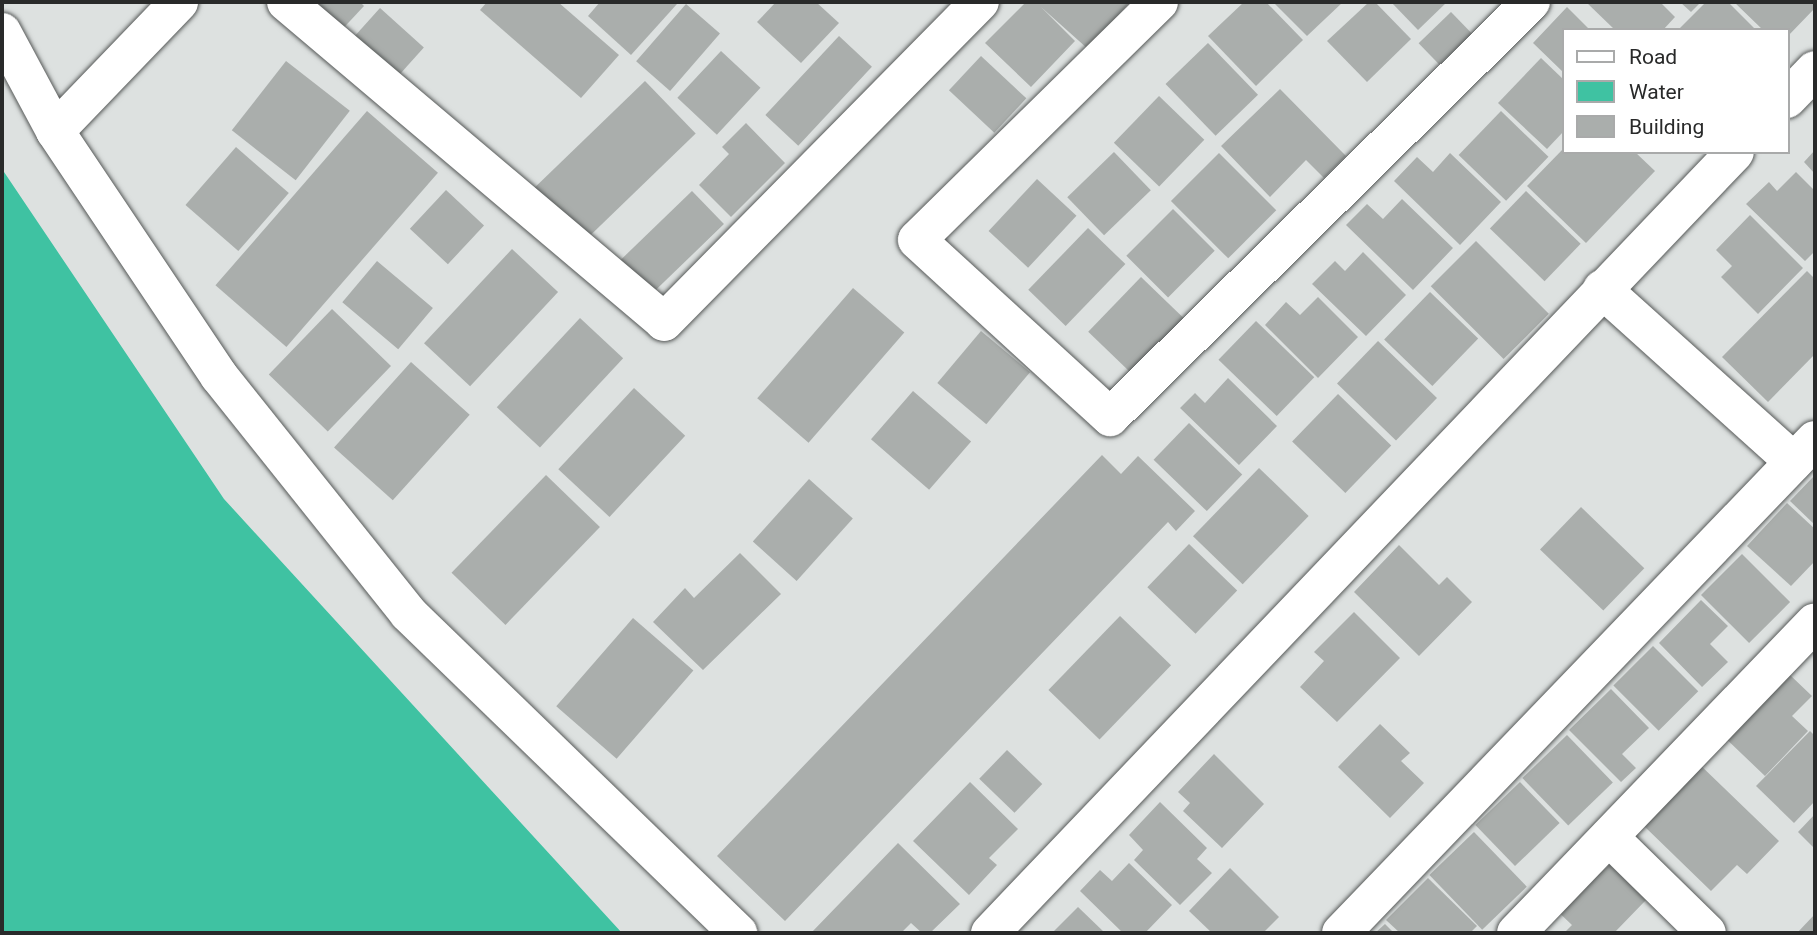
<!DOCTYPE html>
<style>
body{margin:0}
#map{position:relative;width:1817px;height:935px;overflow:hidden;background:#dde1e0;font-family:Roboto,sans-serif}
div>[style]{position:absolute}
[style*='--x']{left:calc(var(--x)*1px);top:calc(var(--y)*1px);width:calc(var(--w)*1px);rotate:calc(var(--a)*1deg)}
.water>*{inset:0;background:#3fc2a2}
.building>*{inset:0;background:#aaaeac;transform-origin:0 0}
.roads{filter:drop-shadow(0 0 2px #565958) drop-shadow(0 0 2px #565958)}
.minor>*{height:38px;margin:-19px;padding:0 19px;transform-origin:19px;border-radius:19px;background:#fff}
span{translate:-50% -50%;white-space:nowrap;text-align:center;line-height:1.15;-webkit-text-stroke:5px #fff;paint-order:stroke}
.frame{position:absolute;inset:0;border:4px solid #292a2a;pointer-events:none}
.legend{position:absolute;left:1562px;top:28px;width:228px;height:126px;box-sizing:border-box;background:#fff;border:2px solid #a9aaaa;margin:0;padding:9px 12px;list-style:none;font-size:21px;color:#292a2a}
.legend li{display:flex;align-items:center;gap:14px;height:35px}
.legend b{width:35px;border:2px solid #a9aaaa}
</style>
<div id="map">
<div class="water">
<i style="clip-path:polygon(2px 169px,224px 499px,622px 933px,2px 933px)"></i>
</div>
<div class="building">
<i style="clip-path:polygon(299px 2px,360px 2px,364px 6px,336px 36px)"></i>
<i style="clip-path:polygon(487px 2px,558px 2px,619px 55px,581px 98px,480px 10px)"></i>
<i style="clip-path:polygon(600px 2px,675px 2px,677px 4px,631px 55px,588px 16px)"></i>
<i style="clip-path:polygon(776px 2px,816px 2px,839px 23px,801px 63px,757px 22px)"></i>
<i style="clip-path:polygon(1026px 2px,1128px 2px,1129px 3px,1088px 49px,1041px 7px,1075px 41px,1031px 87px,985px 43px)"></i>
<i style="clip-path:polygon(1244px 2px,1266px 2px,1303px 40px,1256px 86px,1208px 36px)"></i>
<i style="clip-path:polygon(1273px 2px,1343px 2px,1307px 36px)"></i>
<i style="clip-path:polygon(1369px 2px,1375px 2px,1411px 39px,1367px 82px,1327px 41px)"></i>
<i style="clip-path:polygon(1391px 2px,1447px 2px,1418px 30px)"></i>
<i style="clip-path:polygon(1586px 2px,1660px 2px,1675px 17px,1663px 30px,1615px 30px)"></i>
<i style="clip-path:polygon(1680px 2px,1701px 2px,1691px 12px)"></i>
<i style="clip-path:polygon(1706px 2px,1728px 2px,1756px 30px,1678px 30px)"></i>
<i style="clip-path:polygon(1734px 2px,1815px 2px,1815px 8px,1787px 37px,1787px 30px,1763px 30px)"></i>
<i style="left:686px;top:4px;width:45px;height:76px;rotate:41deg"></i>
<i style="clip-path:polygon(1567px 7px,1590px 30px,1563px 30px,1563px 72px,1533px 43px)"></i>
<i style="left:380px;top:8px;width:59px;height:45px;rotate:42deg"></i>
<i style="left:1451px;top:12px;width:30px;height:45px;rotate:46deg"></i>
<i style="left:839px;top:36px;width:45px;height:108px;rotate:43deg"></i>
<i style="left:1208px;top:43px;width:72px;height:59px;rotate:46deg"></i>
<i style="left:721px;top:51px;width:54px;height:64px;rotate:43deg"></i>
<i style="left:981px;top:56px;width:62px;height:47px;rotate:43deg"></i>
<i style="clip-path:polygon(1541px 58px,1563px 79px,1563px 132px,1547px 149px,1498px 103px)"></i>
<i style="left:286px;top:61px;width:81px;height:88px;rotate:38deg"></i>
<i style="left:645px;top:81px;width:73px;height:159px;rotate:46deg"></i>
<i style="clip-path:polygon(1280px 89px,1346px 156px,1324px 178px,1306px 160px,1270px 197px,1221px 146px)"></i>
<i style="left:1159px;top:96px;width:63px;height:65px;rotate:44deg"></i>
<i style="left:367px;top:111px;width:94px;height:231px;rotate:41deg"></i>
<i style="left:1501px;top:111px;width:66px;height:61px;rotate:44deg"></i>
<i style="clip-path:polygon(746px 123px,785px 163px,731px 217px,699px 185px,729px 154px,722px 147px)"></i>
<i style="left:236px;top:147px;width:70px;height:77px;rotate:41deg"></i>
<i style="clip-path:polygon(1563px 149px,1635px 152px,1655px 171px,1586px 243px,1527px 186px)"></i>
<i style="clip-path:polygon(1815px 150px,1815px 174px,1804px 162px)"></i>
<i style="left:1114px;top:152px;width:53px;height:65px;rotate:46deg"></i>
<i style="left:1219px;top:153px;width:81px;height:68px;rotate:45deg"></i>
<i style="clip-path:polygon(1450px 153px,1501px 202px,1460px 245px,1394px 181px,1417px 157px,1433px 172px)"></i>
<i style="clip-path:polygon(1796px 172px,1815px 191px,1815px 251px,1805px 261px,1746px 204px,1769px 182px,1777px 191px)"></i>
<i style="left:1037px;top:179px;width:54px;height:71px;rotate:43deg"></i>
<i style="left:446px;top:190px;width:52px;height:53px;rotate:43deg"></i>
<i style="left:692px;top:191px;width:46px;height:101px;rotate:46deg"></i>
<i style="left:1526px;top:191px;width:76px;height:52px;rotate:44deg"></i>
<i style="clip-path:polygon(1402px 199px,1453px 248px,1413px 290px,1346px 225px,1367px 204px,1383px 219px)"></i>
<i style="left:1173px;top:209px;width:59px;height:66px;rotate:45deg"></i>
<i style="clip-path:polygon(1750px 215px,1803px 268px,1758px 314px,1721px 277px,1732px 266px,1716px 250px)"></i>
<i style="left:1088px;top:228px;width:52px;height:86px;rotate:44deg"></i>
<i style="left:1476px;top:241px;width:103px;height:64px;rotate:45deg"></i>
<i style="left:512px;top:249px;width:63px;height:129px;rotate:43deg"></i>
<i style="clip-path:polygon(1363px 252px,1406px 295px,1366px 336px,1312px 284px,1335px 261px,1345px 271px)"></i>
<i style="left:377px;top:261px;width:73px;height:54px;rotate:40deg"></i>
<i style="clip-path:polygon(1807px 271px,1815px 279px,1815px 354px,1768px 402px,1722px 357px)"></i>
<i style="left:1141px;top:277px;width:61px;height:76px;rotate:44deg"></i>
<i style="left:853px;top:288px;width:68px;height:146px;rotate:41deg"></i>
<i style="left:1430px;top:292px;width:67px;height:66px;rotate:44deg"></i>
<i style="clip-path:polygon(1318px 297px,1358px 337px,1318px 378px,1265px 325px,1286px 302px,1300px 315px)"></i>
<i style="left:332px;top:309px;width:82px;height:91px;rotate:44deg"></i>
<i style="left:580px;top:318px;width:59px;height:122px;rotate:43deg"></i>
<i style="left:1256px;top:321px;width:81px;height:54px;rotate:44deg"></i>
<i style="left:981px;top:331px;width:64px;height:68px;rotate:40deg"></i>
<i style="left:1378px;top:341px;width:82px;height:59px;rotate:44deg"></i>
<i style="left:411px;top:362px;width:79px;height:115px;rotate:42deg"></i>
<i style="clip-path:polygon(1228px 378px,1277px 426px,1239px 465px,1180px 408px,1195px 393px,1205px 403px)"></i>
<i style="left:634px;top:388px;width:70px;height:111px;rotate:43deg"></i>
<i style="left:913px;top:391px;width:77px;height:64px;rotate:41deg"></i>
<i style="left:1338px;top:394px;width:74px;height:66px;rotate:44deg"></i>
<i style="left:1189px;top:423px;width:74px;height:51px;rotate:44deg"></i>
<i style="clip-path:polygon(1102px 455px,1121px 474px,1138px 456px,1195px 511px,1176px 531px,1168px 522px,785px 921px,717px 856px)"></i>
<i style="left:1259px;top:468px;width:69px;height:95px;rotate:44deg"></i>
<i style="left:546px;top:475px;width:75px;height:136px;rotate:44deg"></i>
<i style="clip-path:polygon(1815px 475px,1815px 525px,1790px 501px)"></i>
<i style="left:809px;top:479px;width:59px;height:84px;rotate:42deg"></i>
<i style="clip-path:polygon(1787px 503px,1815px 529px,1815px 561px,1791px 586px,1747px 546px)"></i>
<i style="left:1581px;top:507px;width:88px;height:59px;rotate:44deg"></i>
<i style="left:1189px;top:544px;width:67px;height:60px;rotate:44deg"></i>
<i style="clip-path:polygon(1399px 545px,1439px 585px,1447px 577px,1472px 602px,1419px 656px,1354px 592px)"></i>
<i style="clip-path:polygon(740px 553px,781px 594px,703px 670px,653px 622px,685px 588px,694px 598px)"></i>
<i style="left:1742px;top:554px;width:68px;height:58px;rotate:45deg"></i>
<i style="clip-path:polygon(1701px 600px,1728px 626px,1710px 644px,1728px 662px,1702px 687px,1659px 643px)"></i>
<i style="clip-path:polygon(1354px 612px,1400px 658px,1337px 722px,1300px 687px,1324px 661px,1314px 652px)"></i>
<i style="left:1120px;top:616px;width:71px;height:103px;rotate:44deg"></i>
<i style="left:633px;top:618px;width:80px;height:117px;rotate:41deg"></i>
<i style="left:1653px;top:646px;width:64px;height:56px;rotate:45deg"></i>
<i style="clip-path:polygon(1790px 675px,1812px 696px,1792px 716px,1808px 731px,1765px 776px,1720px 733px)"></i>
<i style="clip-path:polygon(1611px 689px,1649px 728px,1622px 754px,1636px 768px,1621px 782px,1569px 730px)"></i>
<i style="clip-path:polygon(1380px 724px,1410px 753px,1401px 761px,1424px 783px,1390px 818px,1338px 767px)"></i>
<i style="clip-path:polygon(1810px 731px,1815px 736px,1815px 801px,1794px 823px,1756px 786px)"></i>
<i style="left:1567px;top:735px;width:66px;height:62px;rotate:46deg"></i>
<i style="left:1007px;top:750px;width:49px;height:40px;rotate:44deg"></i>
<i style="clip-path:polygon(1214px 754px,1264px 804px,1222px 848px,1183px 811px,1190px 803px,1178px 792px)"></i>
<i style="clip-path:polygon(1696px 761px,1779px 841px,1747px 874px,1737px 865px,1711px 891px,1643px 825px)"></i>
<i style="clip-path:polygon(970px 782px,1018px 829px,989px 858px,997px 865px,969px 895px,913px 841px)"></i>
<i style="left:1520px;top:782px;width:57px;height:62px;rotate:46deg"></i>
<i style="clip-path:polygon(1160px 802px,1207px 848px,1197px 859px,1212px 873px,1180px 905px,1134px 860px,1143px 850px,1129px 835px)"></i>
<i style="clip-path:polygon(1815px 814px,1815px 849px,1798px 832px)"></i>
<i style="left:1474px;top:832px;width:76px;height:62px;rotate:46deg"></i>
<i style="clip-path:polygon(898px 843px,960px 904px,930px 933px,922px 933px,911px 923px,901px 933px,811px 933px)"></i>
<i style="clip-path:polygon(1129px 863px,1172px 905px,1145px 933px,1123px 933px,1080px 891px,1100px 870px,1112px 881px)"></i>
<i style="clip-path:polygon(1591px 863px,1601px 872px,1610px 865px,1646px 900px,1614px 933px,1564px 933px,1572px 925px,1551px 905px)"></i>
<i style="clip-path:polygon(1230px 868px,1279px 917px,1263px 933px,1212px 933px,1189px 911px)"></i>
<i style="clip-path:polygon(1428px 878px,1477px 926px,1470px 933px,1400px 933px,1386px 920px)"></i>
<i style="clip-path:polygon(1078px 907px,1105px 933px,1052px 933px)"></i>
<i style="clip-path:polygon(1815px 914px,1815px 933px,1797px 933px)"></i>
<i style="clip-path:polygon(1385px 924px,1394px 933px,1375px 933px)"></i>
</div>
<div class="roads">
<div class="minor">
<i style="--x:286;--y:2;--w:495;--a:40.2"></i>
<i style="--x:664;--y:322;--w:450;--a:-45.4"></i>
<i style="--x:1159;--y:2;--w:339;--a:135.5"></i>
<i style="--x:917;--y:240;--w:262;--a:42.5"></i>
<i style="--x:1110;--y:417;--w:591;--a:-44.59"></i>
<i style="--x:2;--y:32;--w:112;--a:61.8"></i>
<i style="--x:55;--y:131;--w:295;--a:56.2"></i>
<i style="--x:219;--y:376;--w:303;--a:51.4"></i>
<i style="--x:408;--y:613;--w:460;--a:44.1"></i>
<i style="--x:1787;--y:99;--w:40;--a:-46"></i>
<i style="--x:55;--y:131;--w:179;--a:-46.1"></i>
<i style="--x:1602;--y:289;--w:258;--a:42"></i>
<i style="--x:1609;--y:837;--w:137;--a:44.4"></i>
<i style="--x:990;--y:933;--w:1079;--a:-46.35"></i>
<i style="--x:1341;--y:933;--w:684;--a:-46.13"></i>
<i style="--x:1516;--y:933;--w:431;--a:-46.1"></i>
</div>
</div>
<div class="frame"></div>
<ul class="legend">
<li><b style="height:9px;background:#fff"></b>Road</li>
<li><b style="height:19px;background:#3fc2a2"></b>Water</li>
<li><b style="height:19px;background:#aaaeac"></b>Building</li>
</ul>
</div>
